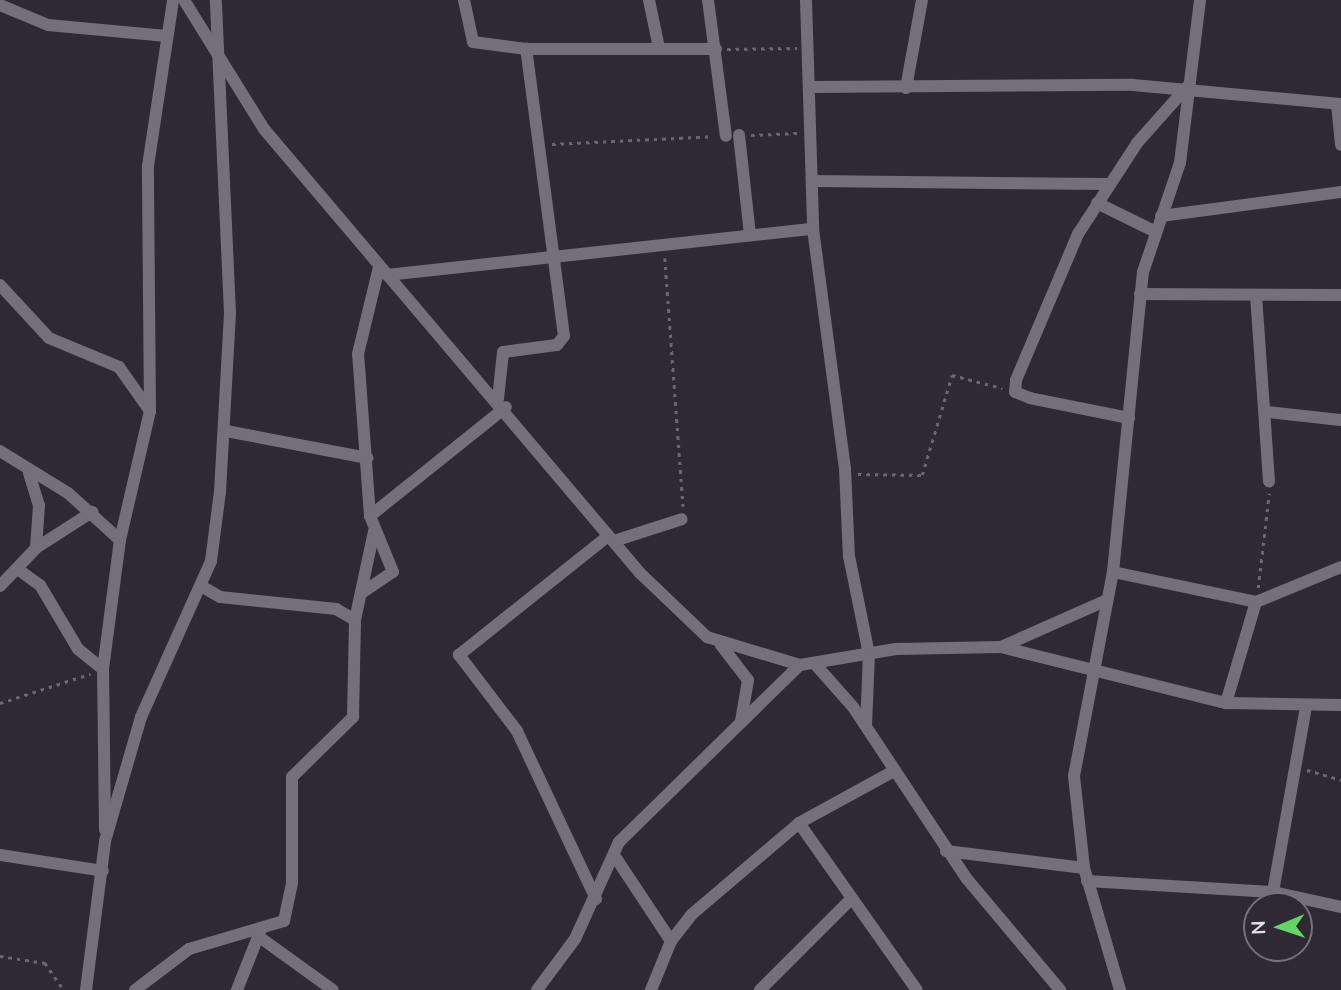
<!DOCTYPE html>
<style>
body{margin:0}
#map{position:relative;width:1341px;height:990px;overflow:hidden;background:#2e2934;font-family:"Nunito Sans",sans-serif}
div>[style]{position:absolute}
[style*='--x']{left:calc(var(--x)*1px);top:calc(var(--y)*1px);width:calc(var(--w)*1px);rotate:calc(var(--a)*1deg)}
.path>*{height:2.5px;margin-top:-1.25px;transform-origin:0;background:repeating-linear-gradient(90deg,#6b6670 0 3.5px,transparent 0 8.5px)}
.minor>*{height:12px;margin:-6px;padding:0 6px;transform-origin:6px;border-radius:6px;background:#756f7b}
span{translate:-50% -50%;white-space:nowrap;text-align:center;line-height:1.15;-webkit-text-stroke:5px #2e2934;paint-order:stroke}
.north{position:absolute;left:1243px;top:892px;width:70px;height:70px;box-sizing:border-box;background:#2e2934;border:2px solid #76717b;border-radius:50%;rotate:268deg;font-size:19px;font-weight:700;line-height:28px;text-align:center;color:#e1dee5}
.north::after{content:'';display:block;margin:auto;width:24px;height:32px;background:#65d467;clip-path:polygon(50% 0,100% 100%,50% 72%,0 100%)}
</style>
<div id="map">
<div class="path">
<i style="--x:727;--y:49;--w:70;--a:-0.8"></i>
<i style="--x:751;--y:135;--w:46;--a:-2.5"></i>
<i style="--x:552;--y:144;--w:161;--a:-2.8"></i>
<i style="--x:665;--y:258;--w:249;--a:85.8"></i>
<i style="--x:858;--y:474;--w:64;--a:0.9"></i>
<i style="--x:922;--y:475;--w:104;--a:-73.3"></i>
<i style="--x:952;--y:375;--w:52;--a:14.6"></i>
<i style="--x:1258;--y:588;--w:95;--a:-83.3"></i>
<i style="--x:0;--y:703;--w:95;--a:-17.9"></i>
<i style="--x:1307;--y:770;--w:35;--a:16"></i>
<i style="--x:0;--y:956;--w:46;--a:8.8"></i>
<i style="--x:45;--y:963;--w:33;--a:55"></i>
</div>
<div class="minor">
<i style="--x:184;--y:0;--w:152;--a:58.2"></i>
<i style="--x:264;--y:129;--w:582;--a:49.74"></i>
<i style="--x:640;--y:573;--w:93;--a:43.7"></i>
<i style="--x:707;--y:637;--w:97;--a:16.8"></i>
<i style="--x:800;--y:665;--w:97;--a:-9.5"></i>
<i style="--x:896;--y:649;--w:105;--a:-1.1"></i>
<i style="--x:1001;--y:647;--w:232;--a:14"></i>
<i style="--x:1226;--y:703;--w:115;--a:1"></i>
<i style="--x:464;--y:0;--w:43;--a:77.9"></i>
<i style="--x:473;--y:42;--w:53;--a:7.5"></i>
<i style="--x:649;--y:0;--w:49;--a:78.2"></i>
<i style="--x:708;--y:0;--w:137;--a:82.5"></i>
<i style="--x:806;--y:0;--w:229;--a:88.2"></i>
<i style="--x:813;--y:229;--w:242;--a:82.4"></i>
<i style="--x:845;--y:469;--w:87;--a:87.4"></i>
<i style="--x:849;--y:556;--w:100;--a:78.5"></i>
<i style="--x:869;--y:654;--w:72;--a:92.4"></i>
<i style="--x:0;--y:5;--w:52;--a:22.6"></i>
<i style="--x:48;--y:25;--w:119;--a:5.3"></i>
<i style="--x:811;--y:87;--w:322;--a:-0.4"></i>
<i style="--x:1133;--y:85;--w:209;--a:5.2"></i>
<i style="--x:906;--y:88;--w:89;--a:-79.7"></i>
<i style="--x:1337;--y:104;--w:41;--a:84.4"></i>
<i style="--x:739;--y:135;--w:101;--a:83.7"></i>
<i style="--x:812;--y:181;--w:297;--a:0.6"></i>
<i style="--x:1097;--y:203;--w:64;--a:26.2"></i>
<i style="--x:1161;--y:216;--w:182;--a:-7.6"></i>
<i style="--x:387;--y:275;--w:428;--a:-6.2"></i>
<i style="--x:0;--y:285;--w:72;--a:47.2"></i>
<i style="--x:49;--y:338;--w:76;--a:22.5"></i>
<i style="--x:119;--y:367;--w:54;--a:54.8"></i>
<i style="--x:1140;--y:294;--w:201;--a:0.3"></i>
<i style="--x:1256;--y:295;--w:187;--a:86"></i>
<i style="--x:498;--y:399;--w:47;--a:-83.9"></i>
<i style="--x:503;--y:352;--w:54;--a:-7.4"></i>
<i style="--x:557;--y:345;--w:11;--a:-52"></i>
<i style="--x:564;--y:336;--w:290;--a:-97.5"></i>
<i style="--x:526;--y:49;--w:190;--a:0"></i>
<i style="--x:1267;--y:412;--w:74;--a:6.2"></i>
<i style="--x:1129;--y:418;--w:101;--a:-168.6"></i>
<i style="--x:1030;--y:398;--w:16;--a:-158"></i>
<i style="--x:1015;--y:392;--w:12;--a:-85"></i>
<i style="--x:1016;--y:380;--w:159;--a:-67"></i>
<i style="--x:1078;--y:234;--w:108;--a:-57"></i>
<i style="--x:1137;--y:143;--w:74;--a:-48.3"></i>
<i style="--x:226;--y:431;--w:144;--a:10.8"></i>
<i style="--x:0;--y:451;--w:80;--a:31.7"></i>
<i style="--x:68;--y:493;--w:70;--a:42.1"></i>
<i style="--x:29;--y:473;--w:34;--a:73"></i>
<i style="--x:39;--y:505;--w:43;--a:94"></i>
<i style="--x:370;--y:516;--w:174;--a:-38.7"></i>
<i style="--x:614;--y:541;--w:71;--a:-17.9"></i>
<i style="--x:19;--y:570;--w:26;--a:36"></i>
<i style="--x:40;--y:585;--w:74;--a:59.3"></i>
<i style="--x:78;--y:649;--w:32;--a:39"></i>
<i style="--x:1113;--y:572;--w:146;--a:11.8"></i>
<i style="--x:0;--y:586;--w:52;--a:-46.5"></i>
<i style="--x:36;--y:548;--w:67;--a:-32.7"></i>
<i style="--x:201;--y:586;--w:22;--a:30"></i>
<i style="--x:220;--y:597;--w:117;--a:5.9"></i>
<i style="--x:336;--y:609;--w:22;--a:30"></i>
<i style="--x:363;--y:592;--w:36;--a:-34"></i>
<i style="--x:393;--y:572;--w:61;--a:-112.3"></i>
<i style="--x:370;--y:516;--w:162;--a:-94.2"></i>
<i style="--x:358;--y:354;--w:89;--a:-76.4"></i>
<i style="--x:721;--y:645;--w:44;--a:52.4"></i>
<i style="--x:748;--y:680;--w:42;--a:99.7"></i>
<i style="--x:1001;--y:647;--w:116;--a:-23.9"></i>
<i style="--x:815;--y:664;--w:57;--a:48.5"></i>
<i style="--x:853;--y:707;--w:206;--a:56.5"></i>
<i style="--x:967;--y:879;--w:145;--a:50"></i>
<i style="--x:1226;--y:703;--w:105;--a:-73.5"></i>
<i style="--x:1256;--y:602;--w:92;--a:-22.4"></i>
<i style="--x:799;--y:823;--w:204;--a:54.8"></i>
<i style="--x:105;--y:830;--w:161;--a:-90.7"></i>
<i style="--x:103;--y:669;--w:130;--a:-82.5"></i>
<i style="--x:120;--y:540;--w:132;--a:-76.9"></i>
<i style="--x:150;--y:411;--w:245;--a:-90.5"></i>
<i style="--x:148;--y:166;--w:168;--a:-81.4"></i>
<i style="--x:946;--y:851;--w:139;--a:7"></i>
<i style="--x:0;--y:855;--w:104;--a:8.8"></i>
<i style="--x:616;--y:858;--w:100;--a:56.5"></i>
<i style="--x:1087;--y:881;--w:186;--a:3.4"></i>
<i style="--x:1273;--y:892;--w:70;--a:12.4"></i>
<i style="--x:1273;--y:892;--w:189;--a:-79.9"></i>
<i style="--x:596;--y:899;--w:186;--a:-115.2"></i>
<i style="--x:517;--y:731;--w:96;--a:-127.3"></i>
<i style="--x:459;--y:655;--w:191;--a:-38.6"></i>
<i style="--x:258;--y:936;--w:92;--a:35.8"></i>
<i style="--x:86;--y:990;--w:150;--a:-82.7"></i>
<i style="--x:105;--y:841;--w:129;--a:-73.8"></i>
<i style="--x:141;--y:717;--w:171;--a:-65.8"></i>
<i style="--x:211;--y:561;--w:70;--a:-82.6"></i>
<i style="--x:220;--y:492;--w:179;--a:-86.8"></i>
<i style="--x:230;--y:313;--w:313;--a:-92.6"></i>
<i style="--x:135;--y:990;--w:68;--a:-37.2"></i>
<i style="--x:189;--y:949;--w:99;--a:-16.4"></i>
<i style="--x:284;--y:921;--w:39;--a:-78"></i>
<i style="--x:292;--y:883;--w:106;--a:-90"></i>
<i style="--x:292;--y:777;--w:86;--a:-44.5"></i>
<i style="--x:353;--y:717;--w:97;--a:-88.8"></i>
<i style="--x:355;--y:620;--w:91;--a:-77.9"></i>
<i style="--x:237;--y:990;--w:66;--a:-68.5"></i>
<i style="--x:537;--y:990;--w:64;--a:-53.3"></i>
<i style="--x:575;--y:939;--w:107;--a:-65.6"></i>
<i style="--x:619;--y:842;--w:253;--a:-44.4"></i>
<i style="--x:651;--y:990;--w:53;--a:-67.8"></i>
<i style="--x:671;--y:941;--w:33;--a:-52"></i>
<i style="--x:691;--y:915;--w:142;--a:-40.4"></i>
<i style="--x:799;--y:823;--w:108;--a:-28.7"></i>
<i style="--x:760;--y:990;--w:126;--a:-45"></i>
<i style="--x:1120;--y:990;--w:127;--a:-106.4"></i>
<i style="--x:1084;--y:868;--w:93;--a:-96.2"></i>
<i style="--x:1074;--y:776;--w:208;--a:-79.2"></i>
<i style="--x:1113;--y:572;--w:301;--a:-84.3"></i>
<i style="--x:1143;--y:272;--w:115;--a:-71.3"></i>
<i style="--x:1180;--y:163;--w:164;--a:-83"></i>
</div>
<div class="north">N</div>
</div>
